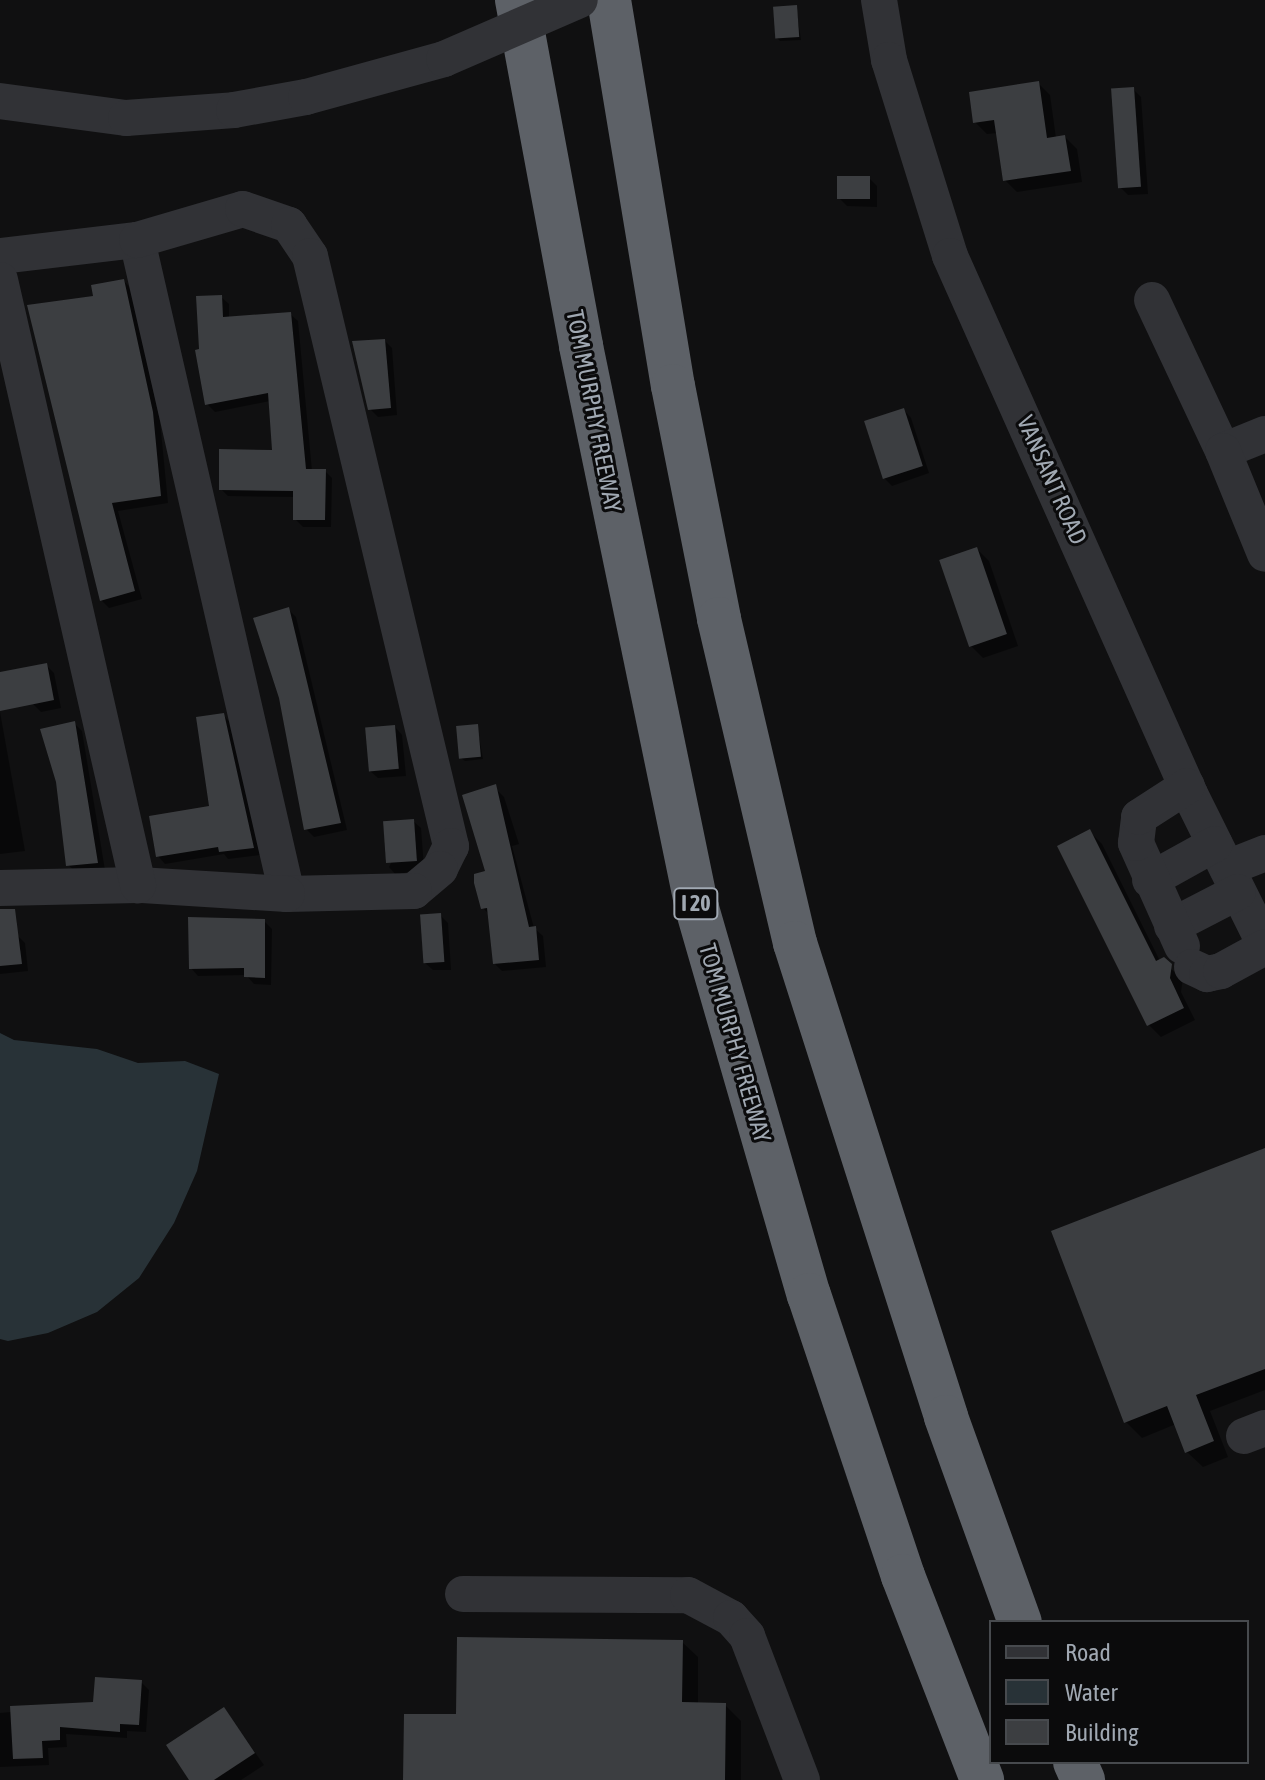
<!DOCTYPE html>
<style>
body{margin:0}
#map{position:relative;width:1265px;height:1780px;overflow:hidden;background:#101011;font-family:"Asap Condensed",sans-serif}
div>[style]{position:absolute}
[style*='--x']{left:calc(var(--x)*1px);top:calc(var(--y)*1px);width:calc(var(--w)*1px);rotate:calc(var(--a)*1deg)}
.water>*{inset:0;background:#283237}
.shadow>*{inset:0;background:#0007}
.building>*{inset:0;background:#3c3e41;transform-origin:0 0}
.minor>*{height:36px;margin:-18px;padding:0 18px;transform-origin:18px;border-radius:18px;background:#313236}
.highway>*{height:44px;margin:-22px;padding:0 22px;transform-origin:22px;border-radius:22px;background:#5d6167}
.minor-bridge>*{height:36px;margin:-18px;padding:0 18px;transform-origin:18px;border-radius:18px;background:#313236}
span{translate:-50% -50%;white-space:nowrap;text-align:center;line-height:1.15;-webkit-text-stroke:6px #0b0b0c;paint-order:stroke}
.shield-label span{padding:2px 6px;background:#0b0b0c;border:2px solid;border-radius:6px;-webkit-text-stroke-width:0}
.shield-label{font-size:22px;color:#a0a8b2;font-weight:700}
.street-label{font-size:24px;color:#a0a8b2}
.legend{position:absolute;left:989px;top:1620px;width:260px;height:144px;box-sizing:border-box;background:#0b0b0c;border:2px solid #474a4e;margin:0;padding:10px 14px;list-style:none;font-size:24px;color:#a0a8b2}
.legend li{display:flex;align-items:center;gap:16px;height:40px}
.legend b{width:40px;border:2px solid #474a4e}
</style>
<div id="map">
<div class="water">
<i style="clip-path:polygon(0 1033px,14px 1040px,97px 1049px,138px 1063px,185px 1061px,219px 1074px,197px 1171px,174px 1223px,139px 1278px,97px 1312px,48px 1333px,8px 1341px,0 1339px)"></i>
</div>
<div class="shadow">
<i style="clip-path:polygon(796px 7px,801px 40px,780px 41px,777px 38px)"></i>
<i style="clip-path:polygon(1038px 83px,1050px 95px,1056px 138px,1065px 137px,1077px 149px,1082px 182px,1017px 192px,1005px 180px,998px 133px,987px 134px,975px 122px)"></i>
<i style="clip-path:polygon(1133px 89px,1141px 97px,1148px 194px,1128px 195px,1120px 187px)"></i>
<i style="clip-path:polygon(869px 178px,877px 186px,877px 207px,847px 206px,839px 198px)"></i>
<i style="clip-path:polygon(124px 281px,131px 289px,160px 421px,168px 503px,118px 511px,142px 599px,109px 608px,101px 600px,95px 298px)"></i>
<i style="clip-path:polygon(221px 297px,229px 304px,229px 318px,290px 314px,298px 321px,312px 471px,325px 471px,332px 478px,331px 527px,303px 527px,295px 519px,295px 497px,228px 496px,221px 489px,274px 452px,270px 401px,215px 412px,207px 404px,201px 351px)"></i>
<i style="clip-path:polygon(385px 341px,392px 348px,397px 415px,378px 417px,370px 409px)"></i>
<i style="clip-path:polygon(904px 410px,911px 418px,929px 473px,892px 486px,884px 478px)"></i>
<i style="clip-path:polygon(977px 549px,989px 561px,1018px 646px,983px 658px,971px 646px)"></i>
<i style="clip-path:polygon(288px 609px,296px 617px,347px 830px,314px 837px,306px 829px)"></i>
<i style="clip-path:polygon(46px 665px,54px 673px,61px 708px,41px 712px,33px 704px)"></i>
<i style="clip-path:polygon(0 712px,25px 851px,0 854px)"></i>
<i style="clip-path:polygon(223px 715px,231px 723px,260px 855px,228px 859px,224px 854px,165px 864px,158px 856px,211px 808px)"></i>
<i style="clip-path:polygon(74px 723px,82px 731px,105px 870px,76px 872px,68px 865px)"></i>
<i style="clip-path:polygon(477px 726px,483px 759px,465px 761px,461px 758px)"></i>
<i style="clip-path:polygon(395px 727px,402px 735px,406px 776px,378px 778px,370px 771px)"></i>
<i style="clip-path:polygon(496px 789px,504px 797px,519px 844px,512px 846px,534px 928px,543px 936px,546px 967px,502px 971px,495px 964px,490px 915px,483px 908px)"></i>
<i style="clip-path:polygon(413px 821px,421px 828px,424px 868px,396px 875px,389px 867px)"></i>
<i style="clip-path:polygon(1090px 832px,1102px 844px,1160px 961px,1183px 978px,1181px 992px,1195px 1020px,1161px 1037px,1149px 1025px)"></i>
<i style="clip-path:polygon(440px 915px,448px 923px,451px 970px,433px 970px,425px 963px)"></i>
<i style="clip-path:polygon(264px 921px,272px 929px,271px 985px,254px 984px,246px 975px,198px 976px,191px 968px)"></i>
<i style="clip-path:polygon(17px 935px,25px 943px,28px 971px,0 974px,0 937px)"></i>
<i style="clip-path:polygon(1265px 1150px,1265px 1390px,1210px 1411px,1228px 1457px,1203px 1467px,1187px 1452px,1176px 1424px,1142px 1438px,1126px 1422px)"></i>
<i style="clip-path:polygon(682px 1642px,698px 1657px,698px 1704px,725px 1705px,741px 1721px,741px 1780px,405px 1780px,458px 1716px)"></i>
<i style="clip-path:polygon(141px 1682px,149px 1690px,146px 1732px,127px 1731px,127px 1738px,66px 1734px,67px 1747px,48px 1748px,49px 1765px,0 1767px,0 1713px,95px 1704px)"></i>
<i style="clip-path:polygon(224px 1709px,264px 1765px,241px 1780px,192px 1780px)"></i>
</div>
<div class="building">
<i style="left:797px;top:5px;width:32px;height:24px;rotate:86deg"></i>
<i style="clip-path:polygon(1039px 81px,1047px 138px,1065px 135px,1071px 171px,1003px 181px,994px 120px,973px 123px,969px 92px)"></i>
<i style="left:1134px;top:87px;width:100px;height:23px;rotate:86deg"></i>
<i style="left:837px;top:176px;width:33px;height:23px"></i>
<i style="clip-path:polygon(124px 279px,153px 412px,161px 496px,112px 503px,135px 591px,100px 601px,27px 305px,93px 296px,91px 285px)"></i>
<i style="clip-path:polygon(222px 295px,223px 317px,291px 312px,306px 469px,326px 469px,325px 520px,293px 520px,293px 491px,219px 490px,219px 449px,272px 450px,268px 393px,205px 405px,195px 350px,199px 349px,196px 296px)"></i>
<i style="clip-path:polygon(385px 339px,391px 408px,368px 410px,352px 341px)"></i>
<i style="left:904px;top:408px;width:61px;height:42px;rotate:72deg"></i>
<i style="left:977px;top:547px;width:92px;height:40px;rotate:71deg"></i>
<i style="clip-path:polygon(289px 607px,341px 823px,304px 830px,279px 698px,253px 618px)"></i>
<i style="clip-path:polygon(47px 663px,54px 700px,0 711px,0 672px)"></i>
<i style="clip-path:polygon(224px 713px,254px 848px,219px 852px,218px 847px,156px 857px,149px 816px,209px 806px,196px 717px)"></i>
<i style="clip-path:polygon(75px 721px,98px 863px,66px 866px,56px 782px,40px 729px)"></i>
<i style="left:478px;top:724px;width:33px;height:22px;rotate:85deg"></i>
<i style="left:395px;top:725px;width:44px;height:30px;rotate:85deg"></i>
<i style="clip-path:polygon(496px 784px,529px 927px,536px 926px,539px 960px,493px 964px,487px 908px,481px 909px,474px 883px,474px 874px,485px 871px,462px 795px)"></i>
<i style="left:414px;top:819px;width:42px;height:31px;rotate:86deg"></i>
<i style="clip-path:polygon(1090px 829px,1156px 961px,1164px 957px,1172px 964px,1170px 978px,1184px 1008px,1147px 1026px,1057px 846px)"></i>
<i style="clip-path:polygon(0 909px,15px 909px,22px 964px,0 966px)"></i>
<i style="left:441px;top:913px;width:49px;height:21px;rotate:86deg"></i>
<i style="clip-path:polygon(188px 917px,265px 919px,265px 978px,244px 977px,244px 968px,189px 969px)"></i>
<i style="clip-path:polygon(1265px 1148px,1265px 1369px,1196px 1395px,1214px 1441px,1185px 1453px,1167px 1406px,1124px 1423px,1051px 1231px)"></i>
<i style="clip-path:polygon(457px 1637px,683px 1640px,682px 1702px,726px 1703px,725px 1780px,403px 1780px,404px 1714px,456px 1714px)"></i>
<i style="clip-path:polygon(95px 1677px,142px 1680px,139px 1725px,120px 1724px,120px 1732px,60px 1727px,60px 1740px,42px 1741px,43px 1758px,13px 1759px,10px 1706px,93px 1702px)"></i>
<i style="clip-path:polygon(224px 1707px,255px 1753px,214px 1780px,189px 1780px,166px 1745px)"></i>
</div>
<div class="minor">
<i style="--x:879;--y:0;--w:61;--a:80.5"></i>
<i style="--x:889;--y:60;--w:205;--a:72.7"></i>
<i style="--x:950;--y:256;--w:589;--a:65.96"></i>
<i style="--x:1190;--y:794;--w:169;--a:63.6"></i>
<i style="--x:0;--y:101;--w:127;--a:7.7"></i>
<i style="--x:126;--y:118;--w:108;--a:-4.2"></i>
<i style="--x:234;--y:110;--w:73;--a:-10.2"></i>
<i style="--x:306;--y:97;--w:143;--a:-15.4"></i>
<i style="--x:137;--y:240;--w:671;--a:77.08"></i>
<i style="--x:0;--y:256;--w:138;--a:-6.7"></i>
<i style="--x:137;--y:240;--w:110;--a:-16.3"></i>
<i style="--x:243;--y:209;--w:49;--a:19.2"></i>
<i style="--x:289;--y:225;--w:37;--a:56"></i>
<i style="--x:310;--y:256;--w:607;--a:76.56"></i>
<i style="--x:451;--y:846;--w:25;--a:116"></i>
<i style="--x:440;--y:869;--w:34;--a:140"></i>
<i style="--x:414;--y:891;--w:127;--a:178.6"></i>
<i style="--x:287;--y:894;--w:149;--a:-176.5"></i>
<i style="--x:138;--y:885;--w:138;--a:178.8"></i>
<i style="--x:0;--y:280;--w:621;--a:77.15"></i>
<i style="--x:1152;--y:300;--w:167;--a:64.8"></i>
<i style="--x:1265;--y:434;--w:45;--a:158"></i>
<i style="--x:1223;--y:451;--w:111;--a:67.8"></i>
<i style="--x:1227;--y:868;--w:41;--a:-21.5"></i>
<i style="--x:1150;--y:880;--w:74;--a:-29"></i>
<i style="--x:1172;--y:926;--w:74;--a:-27.3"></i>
<i style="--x:1182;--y:946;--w:113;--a:-114.1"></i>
<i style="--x:1136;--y:843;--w:26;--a:-83"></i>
<i style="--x:1139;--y:817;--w:57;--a:-32.9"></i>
<i style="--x:1192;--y:967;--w:17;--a:25"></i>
<i style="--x:1207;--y:974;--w:14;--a:-12"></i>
<i style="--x:1221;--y:971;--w:50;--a:-28.6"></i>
<i style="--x:1244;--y:1436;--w:22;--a:-21"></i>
<i style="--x:463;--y:1594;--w:225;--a:0.3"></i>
<i style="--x:688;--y:1595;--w:49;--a:28.1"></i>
<i style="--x:731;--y:1618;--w:24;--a:48"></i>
<i style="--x:747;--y:1636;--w:154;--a:69.1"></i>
</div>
<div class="highway">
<i style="--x:517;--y:0;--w:352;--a:79.5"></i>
<i style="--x:581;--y:346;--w:574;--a:78.34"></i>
<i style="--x:697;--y:908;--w:403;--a:73.9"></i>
<i style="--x:809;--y:1295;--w:296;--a:71.5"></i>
<i style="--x:903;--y:1576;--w:219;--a:68.8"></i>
<i style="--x:609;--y:0;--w:391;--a:80.6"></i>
<i style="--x:673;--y:386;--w:237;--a:78.8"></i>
<i style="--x:719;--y:619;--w:333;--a:76.8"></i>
<i style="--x:795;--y:943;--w:497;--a:72.3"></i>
<i style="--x:946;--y:1417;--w:218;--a:70.2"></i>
<i style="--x:1075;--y:1762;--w:20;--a:66"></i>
</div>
<div class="minor-bridge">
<i style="--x:444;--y:59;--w:148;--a:-23.5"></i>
</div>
<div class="shield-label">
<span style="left:696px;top:904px">I 20</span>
</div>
<div class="street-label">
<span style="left:594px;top:411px;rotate:79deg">TOM MURPHY FREEWAY</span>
<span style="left:1052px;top:480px;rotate:66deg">VANSANT ROAD</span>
<span style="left:735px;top:1043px;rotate:74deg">TOM MURPHY FREEWAY</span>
</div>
<ul class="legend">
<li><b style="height:10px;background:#313236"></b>Road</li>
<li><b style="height:22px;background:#283237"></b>Water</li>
<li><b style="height:22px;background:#3c3e41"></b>Building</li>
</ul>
</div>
